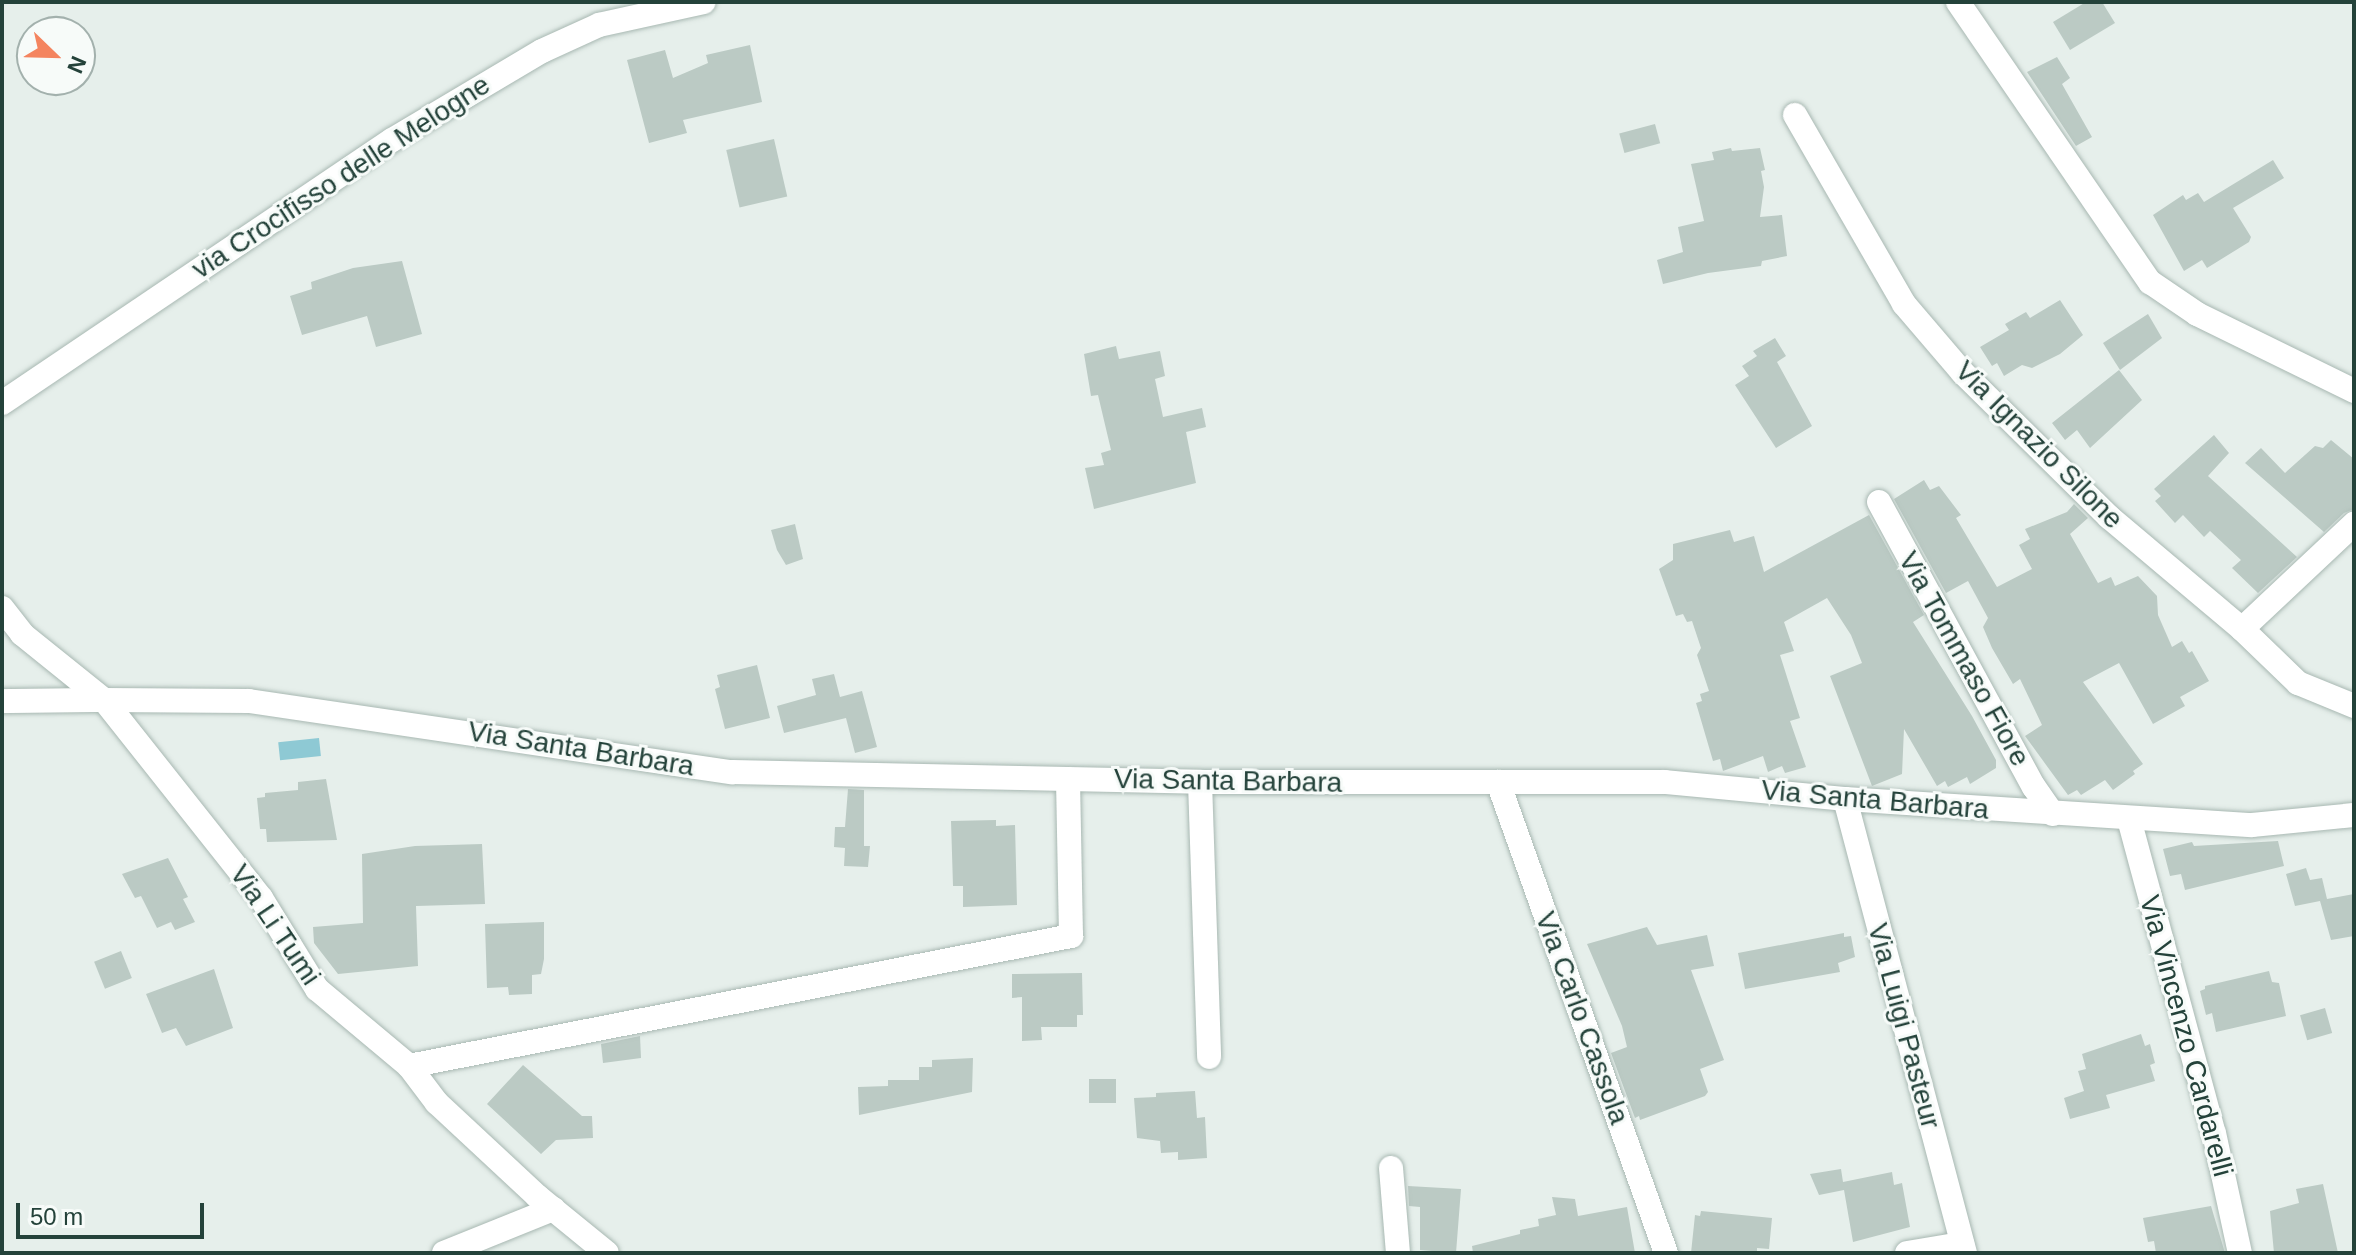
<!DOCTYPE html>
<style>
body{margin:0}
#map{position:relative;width:2356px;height:1255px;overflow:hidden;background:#e6efeb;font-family:Helvetica,sans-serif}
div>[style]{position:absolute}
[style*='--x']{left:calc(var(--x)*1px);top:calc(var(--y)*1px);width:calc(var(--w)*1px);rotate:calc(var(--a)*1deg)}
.water>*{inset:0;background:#8ec9d4;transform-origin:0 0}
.building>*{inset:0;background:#bbcac4;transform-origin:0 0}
.roads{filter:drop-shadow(0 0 2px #a8b8b2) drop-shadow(0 0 2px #a8b8b2)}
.street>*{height:24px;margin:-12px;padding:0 12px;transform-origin:12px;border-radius:12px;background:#fff}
.secondary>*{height:24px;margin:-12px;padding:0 12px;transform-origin:12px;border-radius:12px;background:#fff}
span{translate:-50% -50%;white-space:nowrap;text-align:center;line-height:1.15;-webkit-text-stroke:6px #f7fbf9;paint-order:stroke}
.street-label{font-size:28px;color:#24423a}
.frame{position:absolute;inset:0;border:4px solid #24423a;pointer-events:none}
.north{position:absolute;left:16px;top:16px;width:80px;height:80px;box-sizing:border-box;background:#f7fbf9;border:2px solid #a3b1ad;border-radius:50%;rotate:113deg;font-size:22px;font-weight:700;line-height:32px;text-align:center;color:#24423a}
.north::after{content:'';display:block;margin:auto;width:28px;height:36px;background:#f4845f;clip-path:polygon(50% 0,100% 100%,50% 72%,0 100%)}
.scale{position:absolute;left:16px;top:1203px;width:188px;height:36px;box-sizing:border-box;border:4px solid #24423a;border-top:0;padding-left:10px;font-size:24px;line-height:28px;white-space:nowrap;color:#24423a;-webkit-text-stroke:6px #f7fbf9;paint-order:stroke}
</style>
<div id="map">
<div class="water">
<i style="left:319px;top:738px;width:18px;height:41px;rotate:84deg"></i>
</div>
<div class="building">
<i style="clip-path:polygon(2086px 2px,2102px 2px,2115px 23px,2070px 50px,2053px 22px)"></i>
<i style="clip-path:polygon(750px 45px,762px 102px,683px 120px,687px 133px,649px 143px,627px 60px,665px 50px,673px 78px,708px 63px,706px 55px)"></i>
<i style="clip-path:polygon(2057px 57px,2070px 78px,2062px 84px,2092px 137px,2076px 146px,2027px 72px)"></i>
<i style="left:1655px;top:124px;width:20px;height:37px;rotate:75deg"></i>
<i style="left:774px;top:139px;width:59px;height:49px;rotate:77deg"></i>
<i style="clip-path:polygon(1731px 148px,1732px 151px,1760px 148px,1765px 170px,1761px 171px,1764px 187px,1760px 217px,1782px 215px,1787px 256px,1762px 261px,1761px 266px,1708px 273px,1663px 284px,1657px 260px,1683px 252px,1678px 227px,1704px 221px,1691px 164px,1714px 160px,1712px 152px)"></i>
<i style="clip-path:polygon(2273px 160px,2284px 178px,2233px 208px,2251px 237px,2249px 242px,2207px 268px,2202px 260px,2184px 271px,2153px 215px,2183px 195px,2186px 200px,2198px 193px,2204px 202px)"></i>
<i style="clip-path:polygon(402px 261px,422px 334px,376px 347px,367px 316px,302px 335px,290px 296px,312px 289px,311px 282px,353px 268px)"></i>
<i style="clip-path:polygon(2060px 300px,2083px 335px,2060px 354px,2032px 368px,2022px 365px,2004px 376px,1997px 363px,1992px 366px,1980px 347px,2009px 330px,2005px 324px,2026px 312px,2030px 318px)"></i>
<i style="clip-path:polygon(2148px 314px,2162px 338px,2120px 370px,2103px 343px)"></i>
<i style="clip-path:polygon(1775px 338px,1786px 356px,1777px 362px,1812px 426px,1776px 448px,1735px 385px,1749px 376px,1742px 366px,1757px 356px,1753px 351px)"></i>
<i style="clip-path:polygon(1116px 346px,1119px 359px,1160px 351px,1165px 376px,1155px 379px,1163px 417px,1202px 408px,1206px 427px,1186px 432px,1196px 483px,1094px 509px,1085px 468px,1104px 465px,1101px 453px,1111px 450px,1098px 395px,1091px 396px,1084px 354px)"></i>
<i style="clip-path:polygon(2119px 370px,2142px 400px,2090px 448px,2077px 430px,2065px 440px,2052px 423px)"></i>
<i style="clip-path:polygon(2214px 435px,2229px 453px,2208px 476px,2297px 557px,2258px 593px,2232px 568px,2241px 560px,2210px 531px,2204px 537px,2183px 515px,2175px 523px,2155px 501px,2161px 496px,2154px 489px)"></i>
<i style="clip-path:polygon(2331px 440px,2354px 459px,2354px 509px,2344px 513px,2324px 532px,2245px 463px,2261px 448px,2285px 473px,2315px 446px,2323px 448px)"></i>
<i style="clip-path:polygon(1924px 480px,1930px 490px,1939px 486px,1961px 515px,1956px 518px,1997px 587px,2032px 569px,2019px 545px,2030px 539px,2025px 529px,2067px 512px,2074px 504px,2088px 518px,2070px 534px,2098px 583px,2111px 577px,2115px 586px,2138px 576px,2157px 596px,2158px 615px,2172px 647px,2182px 641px,2189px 653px,2192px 651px,2209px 681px,2180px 697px,2185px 706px,2153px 724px,2119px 663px,2083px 682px,2143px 764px,2133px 771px,2135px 774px,2113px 790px,2105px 780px,2081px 795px,2077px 790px,2068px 795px,2025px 736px,2042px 725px,2020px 679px,2013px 684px,1992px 648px,1983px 627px,1988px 618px,1968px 581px,1946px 593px,1894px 499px)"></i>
<i style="clip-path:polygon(1869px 515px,1924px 615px,1913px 622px,1972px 716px,1996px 760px,1996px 768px,1970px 784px,1967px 777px,1948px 787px,1945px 781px,1937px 786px,1904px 729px,1902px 774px,1872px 786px,1830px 676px,1862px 663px,1851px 635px,1827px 598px,1784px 622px,1794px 651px,1780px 655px,1800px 718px,1790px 721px,1806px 767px,1785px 773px,1782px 766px,1768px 772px,1763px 756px,1723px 771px,1720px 759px,1713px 761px,1696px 703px,1702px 701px,1700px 694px,1709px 691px,1697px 655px,1701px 648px,1692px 621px,1687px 622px,1683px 614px,1676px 616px,1659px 569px,1673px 560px,1673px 544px,1730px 530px,1734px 542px,1754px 536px,1764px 572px)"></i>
<i style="clip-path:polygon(795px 524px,803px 559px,786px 565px,777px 550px,771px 530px)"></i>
<i style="clip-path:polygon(757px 665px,770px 718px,725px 729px,715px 689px,720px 687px,717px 675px)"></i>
<i style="clip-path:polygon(834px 674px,840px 697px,862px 691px,877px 747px,855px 753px,846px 718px,784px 733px,777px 706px,816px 695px,812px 679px)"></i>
<i style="clip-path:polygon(326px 779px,337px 840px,267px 842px,266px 829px,260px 829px,257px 798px,265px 797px,265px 793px,298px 790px,298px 782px)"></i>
<i style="clip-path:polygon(848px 789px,864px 790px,864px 846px,870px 846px,868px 867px,844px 866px,845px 848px,834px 847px,835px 827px,845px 827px)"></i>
<i style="clip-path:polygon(996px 820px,996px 826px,1015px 825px,1017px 905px,963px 907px,963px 886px,953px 886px,951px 821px)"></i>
<i style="clip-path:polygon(2278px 841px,2284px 866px,2185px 890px,2181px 874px,2170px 876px,2163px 849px,2192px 842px,2194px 846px)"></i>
<i style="clip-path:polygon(482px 844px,485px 904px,416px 906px,418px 966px,338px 974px,314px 943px,313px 927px,363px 923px,362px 854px,415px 846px)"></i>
<i style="clip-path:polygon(168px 858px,188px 897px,183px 899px,195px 922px,175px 930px,171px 922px,157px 928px,141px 896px,135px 898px,122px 874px)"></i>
<i style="clip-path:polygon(2306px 868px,2310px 880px,2322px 878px,2327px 899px,2354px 894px,2354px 936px,2331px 940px,2320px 901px,2295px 906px,2286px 874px)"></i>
<i style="clip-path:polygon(544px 922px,544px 959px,541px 974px,532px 975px,532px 994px,509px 995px,508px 987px,487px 988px,485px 924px)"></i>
<i style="clip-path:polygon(1647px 927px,1657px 945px,1707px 935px,1714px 966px,1691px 970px,1724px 1060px,1700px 1069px,1708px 1092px,1705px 1096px,1640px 1120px,1639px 1116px,1635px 1118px,1611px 1053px,1627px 1047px,1622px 1026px,1587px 944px)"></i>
<i style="clip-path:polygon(1844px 933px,1844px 937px,1851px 936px,1855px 957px,1838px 963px,1840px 972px,1745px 989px,1738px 953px)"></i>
<i style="left:121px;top:951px;width:29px;height:29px;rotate:68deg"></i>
<i style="clip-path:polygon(214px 969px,233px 1028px,186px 1046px,176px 1028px,162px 1033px,146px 994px)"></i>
<i style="clip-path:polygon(2269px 971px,2272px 982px,2279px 983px,2286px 1016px,2216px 1032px,2212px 1013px,2206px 1015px,2200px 991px,2205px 989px,2205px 986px)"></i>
<i style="clip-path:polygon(1082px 973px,1083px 1015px,1077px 1015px,1077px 1027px,1041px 1027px,1042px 1040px,1022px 1041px,1022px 997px,1012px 998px,1012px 974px)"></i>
<i style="left:2325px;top:1008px;width:26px;height:26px;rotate:74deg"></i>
<i style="clip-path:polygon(2141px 1034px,2145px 1046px,2150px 1044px,2155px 1063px,2150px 1065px,2155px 1081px,2106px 1095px,2110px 1108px,2070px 1119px,2064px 1098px,2084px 1091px,2078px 1071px,2086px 1069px,2082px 1054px)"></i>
<i style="clip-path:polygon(640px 1036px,641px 1058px,603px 1063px,601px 1044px)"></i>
<i style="clip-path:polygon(973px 1058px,972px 1092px,859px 1115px,858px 1087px,888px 1086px,888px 1080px,919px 1080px,919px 1067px,932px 1067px,932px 1060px)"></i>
<i style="clip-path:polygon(523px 1065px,582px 1116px,592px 1116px,593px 1138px,556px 1140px,541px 1154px,487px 1104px)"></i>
<i style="left:1089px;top:1079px;width:27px;height:24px"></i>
<i style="clip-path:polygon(1195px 1091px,1197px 1118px,1205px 1117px,1207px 1158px,1178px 1160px,1178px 1152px,1161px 1153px,1160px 1141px,1137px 1138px,1134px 1098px,1156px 1097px,1156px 1093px)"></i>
<i style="clip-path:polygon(1841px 1169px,1843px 1182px,1892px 1172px,1894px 1185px,1902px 1183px,1910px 1227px,1853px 1242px,1844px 1190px,1819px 1195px,1810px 1174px)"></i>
<i style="clip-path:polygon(2323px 1184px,2338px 1253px,2274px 1253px,2270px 1211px,2299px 1203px,2296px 1189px)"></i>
<i style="clip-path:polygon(1408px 1186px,1461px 1189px,1456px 1253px,1420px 1250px,1420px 1207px,1409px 1206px)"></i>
<i style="clip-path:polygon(1552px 1197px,1575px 1199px,1578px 1216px,1627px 1207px,1635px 1253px,1473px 1253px,1472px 1246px,1520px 1234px,1520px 1230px,1539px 1226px,1538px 1219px,1556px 1215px)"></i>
<i style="clip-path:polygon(2211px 1206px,2225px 1253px,2156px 1253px,2154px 1241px,2148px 1242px,2143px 1218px)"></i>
<i style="clip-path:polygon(1701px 1211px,1772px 1218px,1769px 1249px,1757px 1248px,1757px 1253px,1691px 1253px,1695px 1215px,1700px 1216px)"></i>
</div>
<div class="roads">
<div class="street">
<i style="--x:1958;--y:2;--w:340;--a:55.6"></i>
<i style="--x:2150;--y:282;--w:57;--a:34.2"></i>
<i style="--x:2197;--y:314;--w:175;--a:26.1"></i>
<i style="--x:1795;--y:115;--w:218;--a:60"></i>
<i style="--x:1904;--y:304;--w:91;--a:49.5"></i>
<i style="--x:1963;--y:373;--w:205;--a:44.6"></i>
<i style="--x:2109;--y:517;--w:174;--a:40.1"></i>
<i style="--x:2242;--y:629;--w:78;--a:44"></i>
<i style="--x:2298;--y:683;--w:61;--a:22.3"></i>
<i style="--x:2;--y:403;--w:470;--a:-34"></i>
<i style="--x:392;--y:140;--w:174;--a:-30.7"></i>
<i style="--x:542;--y:51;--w:63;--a:-24.5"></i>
<i style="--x:599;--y:25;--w:107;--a:-12.4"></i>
<i style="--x:1879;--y:502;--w:324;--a:61.5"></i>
<i style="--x:2034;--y:787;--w:33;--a:55"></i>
<i style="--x:2;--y:608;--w:33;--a:52"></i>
<i style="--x:22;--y:634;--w:105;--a:38.8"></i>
<i style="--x:104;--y:700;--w:253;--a:51.6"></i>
<i style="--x:261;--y:898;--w:107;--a:58.4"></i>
<i style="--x:317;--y:989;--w:120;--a:39.9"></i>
<i style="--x:409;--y:1066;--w:46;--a:52.9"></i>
<i style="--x:437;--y:1103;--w:137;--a:42.9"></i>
<i style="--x:537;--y:1196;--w:90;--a:39.2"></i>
<i style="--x:2242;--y:629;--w:154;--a:-43.2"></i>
<i style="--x:104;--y:700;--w:145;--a:0.4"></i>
<i style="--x:249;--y:701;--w:488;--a:8.4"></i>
<i style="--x:732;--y:772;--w:468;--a:1.2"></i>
<i style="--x:1200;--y:782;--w:465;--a:0"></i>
<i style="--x:1665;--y:782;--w:181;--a:5.4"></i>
<i style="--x:1845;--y:799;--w:408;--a:3.7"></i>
<i style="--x:2252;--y:825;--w:102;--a:-5.6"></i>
<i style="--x:1200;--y:782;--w:275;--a:88.1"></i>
<i style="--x:1498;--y:782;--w:500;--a:70.37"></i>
<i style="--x:1845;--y:799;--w:470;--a:75.2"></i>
<i style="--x:2129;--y:819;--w:325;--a:74.9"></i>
<i style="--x:2214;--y:1133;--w:123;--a:77.8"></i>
<i style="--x:409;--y:1066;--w:675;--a:-11.11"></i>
<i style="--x:1071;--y:936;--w:157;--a:-91.1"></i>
<i style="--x:1391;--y:1168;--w:85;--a:85.3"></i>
<i style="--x:444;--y:1253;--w:118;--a:-22"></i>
<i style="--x:1907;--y:1253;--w:56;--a:-9.3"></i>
</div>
<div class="secondary">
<i style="--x:2;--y:701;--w:102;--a:-0.6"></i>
</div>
</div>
<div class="street-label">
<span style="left:341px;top:177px;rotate:-33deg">via Crocifisso delle Melogne</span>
<span style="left:2039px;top:445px;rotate:45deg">Via Ignazio Silone</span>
<span style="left:1964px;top:659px;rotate:61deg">Via Tommaso Fiore</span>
<span style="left:581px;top:749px;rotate:9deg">Via Santa Barbara</span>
<span style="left:1228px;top:781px;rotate:1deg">Via Santa Barbara</span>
<span style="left:1875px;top:800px;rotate:5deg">Via Santa Barbara</span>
<span style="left:275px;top:925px;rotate:56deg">Via Li Tumi</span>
<span style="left:1582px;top:1018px;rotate:70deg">Via Carlo Cassola</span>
<span style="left:1904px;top:1026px;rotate:75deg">Via Luigi Pasteur</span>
<span style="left:2186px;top:1036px;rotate:75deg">Via Vincenzo Cardarelli</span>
</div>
<div class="frame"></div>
<div class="north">N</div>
<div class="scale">50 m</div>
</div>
